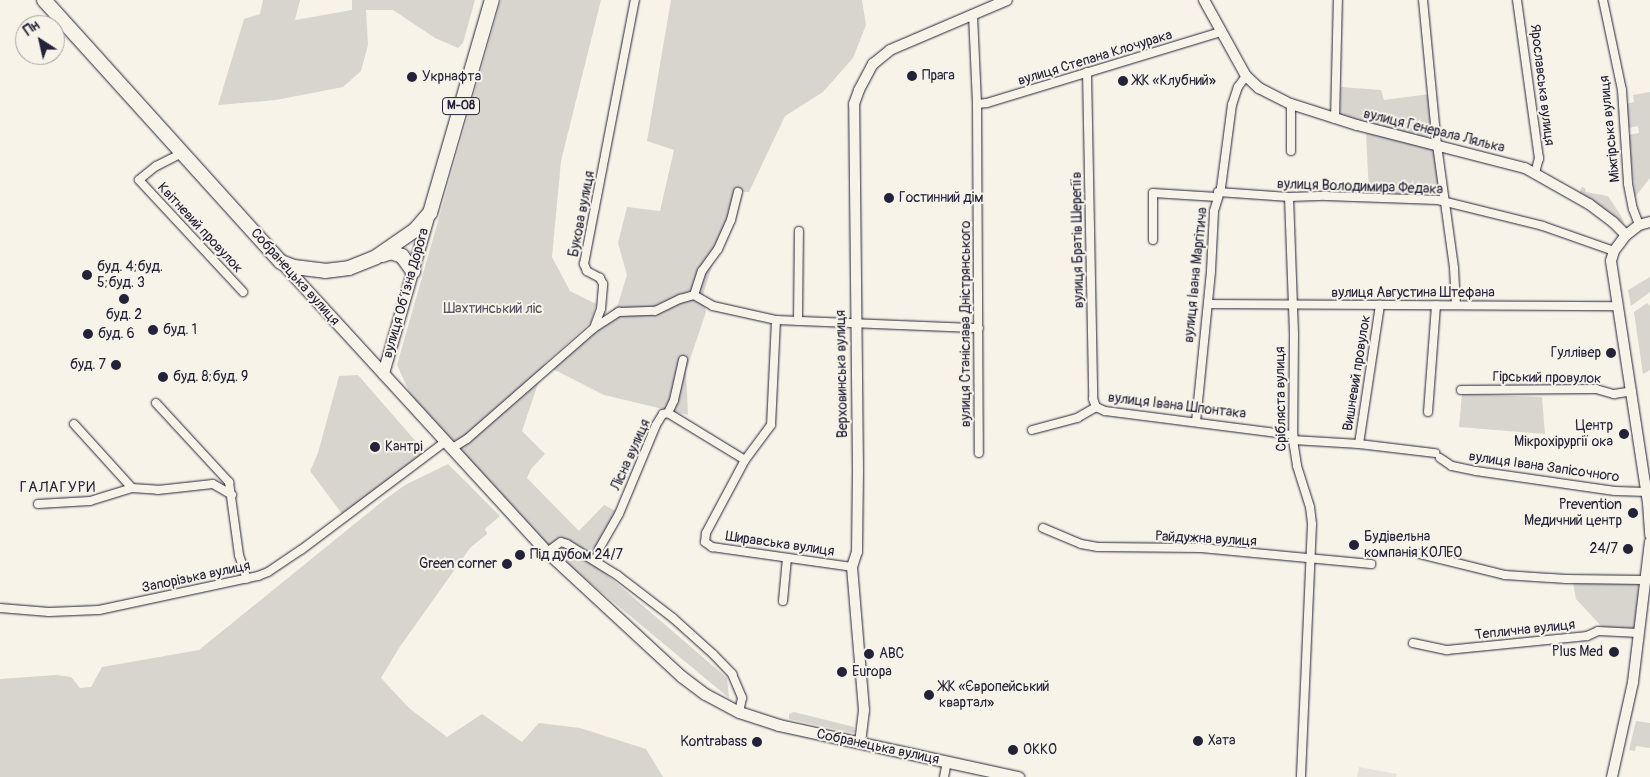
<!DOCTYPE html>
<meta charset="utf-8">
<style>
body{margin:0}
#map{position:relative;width:1650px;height:777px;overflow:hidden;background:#f7f3e8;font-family:Pangolin,sans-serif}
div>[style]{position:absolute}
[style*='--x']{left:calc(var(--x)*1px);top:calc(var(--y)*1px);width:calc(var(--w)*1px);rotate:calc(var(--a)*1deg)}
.built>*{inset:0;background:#e7e3db}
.green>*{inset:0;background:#d8d5cf}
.roads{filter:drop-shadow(0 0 1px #22223b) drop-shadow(0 0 1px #22223b)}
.minor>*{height:8px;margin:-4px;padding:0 4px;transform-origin:4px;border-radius:4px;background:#f7f3e8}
.tertiary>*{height:10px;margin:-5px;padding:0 5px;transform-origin:5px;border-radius:5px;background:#f7f3e8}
.secondary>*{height:11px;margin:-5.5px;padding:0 5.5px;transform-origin:5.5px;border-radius:5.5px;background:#f7f3e8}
.trunk>*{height:14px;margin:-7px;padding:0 7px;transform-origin:7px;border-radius:7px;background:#f7f3e8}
.dots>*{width:14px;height:14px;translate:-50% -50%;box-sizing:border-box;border:2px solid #f7f3e8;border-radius:50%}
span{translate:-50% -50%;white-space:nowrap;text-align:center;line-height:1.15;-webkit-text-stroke:4px #f7f3e8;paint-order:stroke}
.shield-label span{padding:1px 4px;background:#f7f3e8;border:1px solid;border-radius:4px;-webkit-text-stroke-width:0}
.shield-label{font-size:12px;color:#22223b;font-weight:700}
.street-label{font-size:14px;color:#22223b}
.poi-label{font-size:14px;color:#22223b}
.left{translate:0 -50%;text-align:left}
.right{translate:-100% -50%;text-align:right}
.park-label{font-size:14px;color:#504f60}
.neighbourhood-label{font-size:15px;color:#22223b;letter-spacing:1px}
.north{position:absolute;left:15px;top:15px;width:50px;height:50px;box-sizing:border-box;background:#f7f3e8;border:1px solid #a29fa3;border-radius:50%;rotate:325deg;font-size:14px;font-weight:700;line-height:20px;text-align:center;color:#22223b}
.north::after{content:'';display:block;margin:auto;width:18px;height:22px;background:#22223b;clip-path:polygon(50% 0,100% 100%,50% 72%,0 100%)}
</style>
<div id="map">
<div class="built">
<i style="clip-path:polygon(1359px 767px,1397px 774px,1396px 777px,1357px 777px)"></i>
</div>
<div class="green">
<i style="clip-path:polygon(263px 0,300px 0,295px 20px,352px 10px,352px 0,475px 0,463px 43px,458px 48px,435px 38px,393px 10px,366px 10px,368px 45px,361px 71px,343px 87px,276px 100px,218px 105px,244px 19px,260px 14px)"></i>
<i style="clip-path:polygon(501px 0,601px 0,561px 161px,552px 257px,570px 291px,596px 304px,591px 322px,545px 363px,522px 431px,545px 454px,531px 469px,527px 478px,579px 531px,604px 505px,618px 512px,591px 561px,727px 678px,729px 698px,559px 557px,412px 398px,397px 365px)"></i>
<i style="clip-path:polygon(671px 0,862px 0,866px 25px,853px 58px,823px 92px,785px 116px,749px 192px,735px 192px,703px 295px,706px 312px,686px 371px,688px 415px,604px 395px,549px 367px,595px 331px,618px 304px,627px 275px,618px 243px,627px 207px,660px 211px,674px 150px,647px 141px)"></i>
<i style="clip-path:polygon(1341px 87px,1381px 90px,1384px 100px,1429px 94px,1434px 139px,1340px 116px)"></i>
<i style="clip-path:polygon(1650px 92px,1650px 178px,1635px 197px,1628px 135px,1639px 133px,1638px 126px,1629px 128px,1626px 104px,1634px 102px,1633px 95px)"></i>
<i style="clip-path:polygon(1366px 133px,1434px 149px,1441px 195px,1369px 193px)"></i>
<i style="clip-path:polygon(1582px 187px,1585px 188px,1586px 192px,1608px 196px,1623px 219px,1624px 224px,1579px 193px)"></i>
<i style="clip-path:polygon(1650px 277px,1650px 292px,1631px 306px,1628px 290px)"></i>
<i style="clip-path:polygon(1647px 303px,1650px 306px,1650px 370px,1643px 374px,1634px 312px)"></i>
<i style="clip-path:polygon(358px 375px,426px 453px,343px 515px,310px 471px,318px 453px,339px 376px)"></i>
<i style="clip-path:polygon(1462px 394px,1542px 397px,1545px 434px,1459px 427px)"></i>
<i style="clip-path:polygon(448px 464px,500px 516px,485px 529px,487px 534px,470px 548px,399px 648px,381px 678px,409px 708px,447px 737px,482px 714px,522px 742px,539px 723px,580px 728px,646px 749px,663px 777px,0 777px,0 679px,56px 675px,71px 677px,80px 688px,91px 687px,102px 667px,199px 650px,384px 500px,405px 485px)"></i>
<i style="clip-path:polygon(1573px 582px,1639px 584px,1635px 629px,1602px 627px,1576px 599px)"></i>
<i style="clip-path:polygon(794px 712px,854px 727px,855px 732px,853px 733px,789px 719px,789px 714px)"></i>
<i style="clip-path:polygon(1636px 721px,1650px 723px,1650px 748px,1636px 746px,1635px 751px,1629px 750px)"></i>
</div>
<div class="roads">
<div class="minor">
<i style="--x:1423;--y:0;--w:146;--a:84.5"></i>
<i style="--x:1437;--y:145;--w:124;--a:82.1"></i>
<i style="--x:1454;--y:268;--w:37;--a:87"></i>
<i style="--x:1517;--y:0;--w:160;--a:82.1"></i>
<i style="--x:1539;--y:158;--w:16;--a:105"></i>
<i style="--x:1603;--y:0;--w:92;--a:78.1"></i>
<i style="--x:1622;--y:90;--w:94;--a:86.3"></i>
<i style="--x:1628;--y:184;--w:25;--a:79"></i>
<i style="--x:1633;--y:209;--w:17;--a:69"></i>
<i style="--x:973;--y:15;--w:89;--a:87.4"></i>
<i style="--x:977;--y:104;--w:349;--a:89.7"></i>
<i style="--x:1087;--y:72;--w:327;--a:88.9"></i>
<i style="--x:1093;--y:399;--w:9;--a:69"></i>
<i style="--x:977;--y:104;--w:10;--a:-6"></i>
<i style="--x:987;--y:103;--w:244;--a:-16.9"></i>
<i style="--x:1335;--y:119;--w:119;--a:-88.6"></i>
<i style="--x:1291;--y:151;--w:47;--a:-90"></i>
<i style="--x:182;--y:153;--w:29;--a:153"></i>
<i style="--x:156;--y:166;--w:22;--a:141"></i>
<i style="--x:139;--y:180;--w:153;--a:47.1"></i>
<i style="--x:1218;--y:192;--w:71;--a:4"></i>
<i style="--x:1289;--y:197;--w:37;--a:-2"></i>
<i style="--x:1326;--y:196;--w:112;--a:2"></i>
<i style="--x:1438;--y:200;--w:108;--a:13.9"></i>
<i style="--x:1543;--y:226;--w:75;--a:19.4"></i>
<i style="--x:1289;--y:197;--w:138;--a:87.9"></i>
<i style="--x:1294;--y:335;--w:105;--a:90.5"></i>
<i style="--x:1293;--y:440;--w:26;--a:81"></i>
<i style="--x:1297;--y:466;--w:43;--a:72.4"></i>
<i style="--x:1310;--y:507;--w:17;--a:83"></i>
<i style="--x:1312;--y:524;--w:253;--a:92.5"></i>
<i style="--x:1153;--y:240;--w:47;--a:-90"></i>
<i style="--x:1153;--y:193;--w:64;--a:3.6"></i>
<i style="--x:694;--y:295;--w:25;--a:-72"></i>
<i style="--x:702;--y:271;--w:27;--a:-54"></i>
<i style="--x:718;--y:249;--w:32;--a:-66"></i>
<i style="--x:731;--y:220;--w:29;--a:-76"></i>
<i style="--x:1208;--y:304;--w:410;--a:0.3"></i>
<i style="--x:776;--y:320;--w:105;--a:92.7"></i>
<i style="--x:771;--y:425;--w:44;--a:126.6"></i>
<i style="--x:745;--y:460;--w:83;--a:118.1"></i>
<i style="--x:706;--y:533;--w:9;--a:96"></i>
<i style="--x:705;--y:542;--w:9;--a:36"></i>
<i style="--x:712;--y:547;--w:141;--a:8.1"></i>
<i style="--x:798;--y:321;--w:90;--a:-89.4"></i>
<i style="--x:594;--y:328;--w:30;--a:-33"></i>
<i style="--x:619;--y:312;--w:36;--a:-2"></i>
<i style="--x:655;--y:311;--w:28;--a:-26"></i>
<i style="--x:680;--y:299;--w:15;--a:-16"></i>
<i style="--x:694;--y:295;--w:22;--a:30"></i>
<i style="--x:713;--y:306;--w:65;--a:12.5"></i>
<i style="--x:776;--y:320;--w:203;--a:2.3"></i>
<i style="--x:1461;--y:390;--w:135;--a:-0.4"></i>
<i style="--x:1596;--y:389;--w:19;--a:16"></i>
<i style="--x:1614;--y:394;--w:18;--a:-9"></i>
<i style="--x:156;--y:403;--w:108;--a:47.3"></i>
<i style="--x:229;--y:482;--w:74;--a:82.2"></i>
<i style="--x:239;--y:555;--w:25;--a:72"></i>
<i style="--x:1428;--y:412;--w:107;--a:-85.7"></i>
<i style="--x:668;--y:413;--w:90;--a:31.4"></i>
<i style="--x:1196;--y:422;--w:152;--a:-84.3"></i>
<i style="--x:1211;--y:271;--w:60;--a:-87.1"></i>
<i style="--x:1214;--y:211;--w:24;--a:-73"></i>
<i style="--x:1221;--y:188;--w:84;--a:-82.5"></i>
<i style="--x:1232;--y:105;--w:19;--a:-72"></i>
<i style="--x:1238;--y:87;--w:14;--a:-54"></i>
<i style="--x:74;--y:424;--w:86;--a:47.8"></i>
<i style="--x:1032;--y:430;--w:47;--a:-14.9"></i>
<i style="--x:1077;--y:418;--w:22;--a:-30"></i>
<i style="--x:1096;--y:407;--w:10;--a:24"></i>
<i style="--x:1105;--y:411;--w:190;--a:7.3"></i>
<i style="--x:1293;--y:440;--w:66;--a:3.5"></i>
<i style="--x:1359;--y:444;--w:77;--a:6.8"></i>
<i style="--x:1359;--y:444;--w:141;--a:-81.4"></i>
<i style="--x:451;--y:449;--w:19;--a:-32"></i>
<i style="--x:467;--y:439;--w:169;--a:-41.2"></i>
<i style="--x:594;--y:328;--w:20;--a:-70"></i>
<i style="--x:601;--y:309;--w:25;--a:-85"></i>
<i style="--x:603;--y:284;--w:7;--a:-117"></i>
<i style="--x:600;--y:278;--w:15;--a:-152"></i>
<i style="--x:587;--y:271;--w:8;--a:-113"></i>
<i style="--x:584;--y:264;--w:269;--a:-79.1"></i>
<i style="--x:1440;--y:458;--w:14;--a:34"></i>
<i style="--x:1452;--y:466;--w:25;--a:12"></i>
<i style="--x:1476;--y:471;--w:140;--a:8.2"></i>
<i style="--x:1615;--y:491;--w:32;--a:2"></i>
<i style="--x:38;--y:504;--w:52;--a:-3.3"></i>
<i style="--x:90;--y:501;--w:44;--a:-17.2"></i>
<i style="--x:132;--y:488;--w:26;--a:4"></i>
<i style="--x:158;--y:490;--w:55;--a:-6.2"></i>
<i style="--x:213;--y:484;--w:22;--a:30"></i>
<i style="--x:1043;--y:528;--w:41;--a:22.8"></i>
<i style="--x:1081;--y:544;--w:17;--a:10"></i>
<i style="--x:1098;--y:547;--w:103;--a:0.6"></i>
<i style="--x:1201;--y:548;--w:171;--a:5.4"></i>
<i style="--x:547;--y:552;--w:17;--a:-36"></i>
<i style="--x:561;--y:542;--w:6;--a:18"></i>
<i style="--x:567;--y:544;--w:59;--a:31.8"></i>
<i style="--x:617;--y:575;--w:71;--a:37.5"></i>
<i style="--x:673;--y:618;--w:54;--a:42"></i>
<i style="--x:713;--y:654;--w:28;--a:46"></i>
<i style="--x:732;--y:674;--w:26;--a:67"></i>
<i style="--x:742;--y:698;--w:14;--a:102"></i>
<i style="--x:1420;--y:554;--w:88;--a:13.9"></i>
<i style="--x:1505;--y:575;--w:61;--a:3.8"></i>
<i style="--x:1566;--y:579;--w:80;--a:0.7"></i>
<i style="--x:596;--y:560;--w:11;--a:-75"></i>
<i style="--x:599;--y:549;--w:40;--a:-60.3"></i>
<i style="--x:619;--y:514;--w:96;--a:-67.4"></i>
<i style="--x:656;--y:425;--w:13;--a:-58"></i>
<i style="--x:663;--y:414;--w:5;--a:-11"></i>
<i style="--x:668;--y:413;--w:14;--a:-65"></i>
<i style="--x:674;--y:400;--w:41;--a:-77.3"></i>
<i style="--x:783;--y:601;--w:43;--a:-84.7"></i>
<i style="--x:0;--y:608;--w:49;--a:4.7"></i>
<i style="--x:49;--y:612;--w:50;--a:-2.3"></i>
<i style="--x:99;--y:610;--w:163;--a:-12.1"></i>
<i style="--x:258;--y:576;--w:11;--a:-22"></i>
<i style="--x:268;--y:572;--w:40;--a:-34"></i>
<i style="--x:301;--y:550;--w:180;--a:-36.9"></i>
<i style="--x:1413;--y:643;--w:35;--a:12"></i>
<i style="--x:1447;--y:650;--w:141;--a:-5.7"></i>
<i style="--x:1587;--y:636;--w:12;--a:-24"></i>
<i style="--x:1598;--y:631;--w:41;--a:2.8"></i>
<i style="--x:944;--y:777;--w:15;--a:-79"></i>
</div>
<div class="tertiary">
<i style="--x:1204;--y:0;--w:87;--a:61.1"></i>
<i style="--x:1246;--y:76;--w:18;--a:43"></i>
<i style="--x:1259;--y:88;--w:36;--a:27"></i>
<i style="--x:1291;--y:104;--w:69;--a:17.7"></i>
<i style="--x:1357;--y:125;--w:173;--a:14.4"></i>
<i style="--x:1525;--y:168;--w:73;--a:29.4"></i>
<i style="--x:1589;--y:204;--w:30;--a:37"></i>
<i style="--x:1613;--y:222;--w:18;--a:45"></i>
<i style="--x:1650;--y:222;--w:11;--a:165"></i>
<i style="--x:1639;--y:225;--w:16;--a:142"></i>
<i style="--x:1626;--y:235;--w:20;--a:127"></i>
<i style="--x:1614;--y:251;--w:10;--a:107"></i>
<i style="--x:1611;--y:261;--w:245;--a:81.3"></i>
<i style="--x:1648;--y:503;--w:32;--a:86"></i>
<i style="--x:860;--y:743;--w:33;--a:-83"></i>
<i style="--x:864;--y:710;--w:144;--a:-94.8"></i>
<i style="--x:852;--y:567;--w:16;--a:-72"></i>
<i style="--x:857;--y:552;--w:82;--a:-89.3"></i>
<i style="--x:858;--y:470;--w:366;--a:-90.6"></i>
<i style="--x:854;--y:104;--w:15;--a:-70"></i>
<i style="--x:859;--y:90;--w:30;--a:-62"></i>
<i style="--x:873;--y:64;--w:22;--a:-39"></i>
<i style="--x:890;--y:50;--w:127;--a:-23.1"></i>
<i style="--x:1612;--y:777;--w:97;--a:-77.5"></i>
<i style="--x:1633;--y:682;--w:141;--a:-83.1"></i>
</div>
<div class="secondary">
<i style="--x:282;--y:263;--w:392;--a:47.5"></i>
<i style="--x:547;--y:552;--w:183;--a:42.8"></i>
<i style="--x:681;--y:676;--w:30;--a:37"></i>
<i style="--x:705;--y:694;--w:38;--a:28"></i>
<i style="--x:739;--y:712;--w:42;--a:18"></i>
<i style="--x:779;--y:725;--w:245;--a:12.3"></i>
<i style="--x:383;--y:373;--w:166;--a:-73.9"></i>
</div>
<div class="trunk">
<i style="--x:44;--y:0;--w:353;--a:47.9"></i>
<i style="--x:281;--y:262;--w:14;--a:21"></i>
<i style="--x:294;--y:267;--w:31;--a:7"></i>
<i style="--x:325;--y:271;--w:24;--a:-7"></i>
<i style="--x:349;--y:268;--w:29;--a:-22"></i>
<i style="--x:376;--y:257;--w:47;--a:-34.7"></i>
<i style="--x:415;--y:230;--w:23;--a:-49"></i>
<i style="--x:430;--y:213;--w:222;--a:-73.8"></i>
<i style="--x:382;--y:255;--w:9;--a:-18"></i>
<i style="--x:391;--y:252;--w:12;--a:20"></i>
<i style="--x:402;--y:256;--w:19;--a:54"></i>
</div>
</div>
<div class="dots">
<i style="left:912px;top:76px;background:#22223b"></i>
<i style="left:412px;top:77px;background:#22223b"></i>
<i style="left:1123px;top:81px;background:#22223b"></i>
<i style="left:889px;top:198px;background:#22223b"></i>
<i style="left:87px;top:275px;background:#22223b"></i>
<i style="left:124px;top:299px;background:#22223b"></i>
<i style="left:153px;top:330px;background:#22223b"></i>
<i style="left:88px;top:334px;background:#22223b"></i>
<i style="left:1611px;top:353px;background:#22223b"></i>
<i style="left:116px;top:365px;background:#22223b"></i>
<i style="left:163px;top:377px;background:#22223b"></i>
<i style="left:1624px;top:434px;background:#22223b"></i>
<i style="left:375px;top:447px;background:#22223b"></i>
<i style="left:1633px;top:513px;background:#22223b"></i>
<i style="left:1354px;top:545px;background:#22223b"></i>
<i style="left:1628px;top:549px;background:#22223b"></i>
<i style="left:520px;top:555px;background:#22223b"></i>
<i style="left:507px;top:564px;background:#22223b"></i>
<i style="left:1614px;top:652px;background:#22223b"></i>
<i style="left:869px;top:654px;background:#22223b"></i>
<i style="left:842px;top:672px;background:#22223b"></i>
<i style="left:929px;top:695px;background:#22223b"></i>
<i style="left:1198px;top:741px;background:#22223b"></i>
<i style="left:757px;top:742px;background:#22223b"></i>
<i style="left:1013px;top:750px;background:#22223b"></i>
</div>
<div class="shield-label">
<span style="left:461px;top:106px">М-08</span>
</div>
<div class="street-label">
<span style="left:1095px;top:58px;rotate:-17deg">вулиця Степана Клочурака</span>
<span style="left:1542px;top:85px;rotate:83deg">Ярославська вулиця</span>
<span style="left:1610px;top:129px;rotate:-96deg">Міжгірська вулиця</span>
<span style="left:1434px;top:131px;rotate:14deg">вулиця Генерала Лялька</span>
<span style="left:1360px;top:187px;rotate:2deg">вулиця Володимира Федака</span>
<span style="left:582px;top:214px;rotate:-79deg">Букова вулиця</span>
<span style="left:200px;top:228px;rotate:47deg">Квітневий провулок</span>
<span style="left:1078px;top:240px;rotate:-91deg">вулиця Братів Шерегіїв</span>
<span style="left:1196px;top:275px;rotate:-84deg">вулиця Івана Маргітича</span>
<span style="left:295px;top:277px;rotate:48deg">Собранецька вулиця</span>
<span style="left:406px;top:293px;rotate:-74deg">вулиця Обʼїзна Дорога</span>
<span style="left:1413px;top:293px">вулиця Августина Штефана</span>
<span style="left:966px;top:324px;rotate:-90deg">вулиця Станіслава Дністрянського</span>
<span style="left:1357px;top:373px;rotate:-81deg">Вишневий провулок</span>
<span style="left:842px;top:374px;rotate:-91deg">Верховинська вулиця</span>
<span style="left:1547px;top:378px;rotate:1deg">Гірський провулок</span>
<span style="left:1281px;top:399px;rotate:-91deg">Срібляста вулиця</span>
<span style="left:1177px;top:406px;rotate:7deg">вулиця Івана Шпонтака</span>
<span style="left:631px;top:455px;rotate:-66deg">Лісна вулиця</span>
<span style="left:1544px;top:467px;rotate:8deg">вулиця Івана Запісочного</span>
<span style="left:1206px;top:539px;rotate:3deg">Райдужна вулиця</span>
<span style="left:780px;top:544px;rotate:8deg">Ширавська вулиця</span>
<span style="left:196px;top:577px;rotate:-12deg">Запорізька вулиця</span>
<span style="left:1525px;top:630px;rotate:-6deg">Теплична вулиця</span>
<span style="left:878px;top:747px;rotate:12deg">Собранецька вулиця</span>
</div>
<div class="poi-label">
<span class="left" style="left:922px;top:76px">Прага</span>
<span class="left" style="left:422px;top:77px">Укрнафта</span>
<span class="left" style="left:1133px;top:81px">ЖК «Клубний»</span>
<span class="left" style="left:899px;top:198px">Гостинний дім</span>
<span class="left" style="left:97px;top:275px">буд. 4;буд.<br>5;буд. 3</span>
<span style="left:124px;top:315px">буд. 2</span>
<span class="left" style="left:163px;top:330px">буд. 1</span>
<span class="left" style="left:98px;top:334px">буд. 6</span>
<span class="right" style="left:1601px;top:353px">Гуллівер</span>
<span class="right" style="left:106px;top:365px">буд. 7</span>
<span class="left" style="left:173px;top:377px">буд. 8;буд. 9</span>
<span class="right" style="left:1613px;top:434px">Центр<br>Мікрохірургії ока</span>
<span class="left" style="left:385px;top:447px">Кантрі</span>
<span class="right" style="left:1622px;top:513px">Prevention<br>Медичний центр</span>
<span class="left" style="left:1364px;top:545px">Будівельна<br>компанія КОЛЕО</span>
<span class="right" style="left:1618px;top:549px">24/7</span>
<span class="left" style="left:530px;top:555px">Під дубом 24/7</span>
<span class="right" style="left:497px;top:564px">Green corner</span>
<span class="right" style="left:1603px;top:652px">Plus Med</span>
<span class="left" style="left:879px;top:654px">ABC</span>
<span class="left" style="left:852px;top:672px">Europa</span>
<span class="left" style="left:939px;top:695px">ЖК «Європейський<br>квартал»</span>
<span class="left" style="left:1208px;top:741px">Хата</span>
<span class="right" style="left:747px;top:742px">Kontrabass</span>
<span class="left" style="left:1023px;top:750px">ОККО</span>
</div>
<div class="park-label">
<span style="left:493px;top:309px">Шахтинський ліс</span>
</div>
<div class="neighbourhood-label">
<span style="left:58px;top:488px">ГАЛАГУРИ</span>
</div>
<div class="north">Пн</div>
</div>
